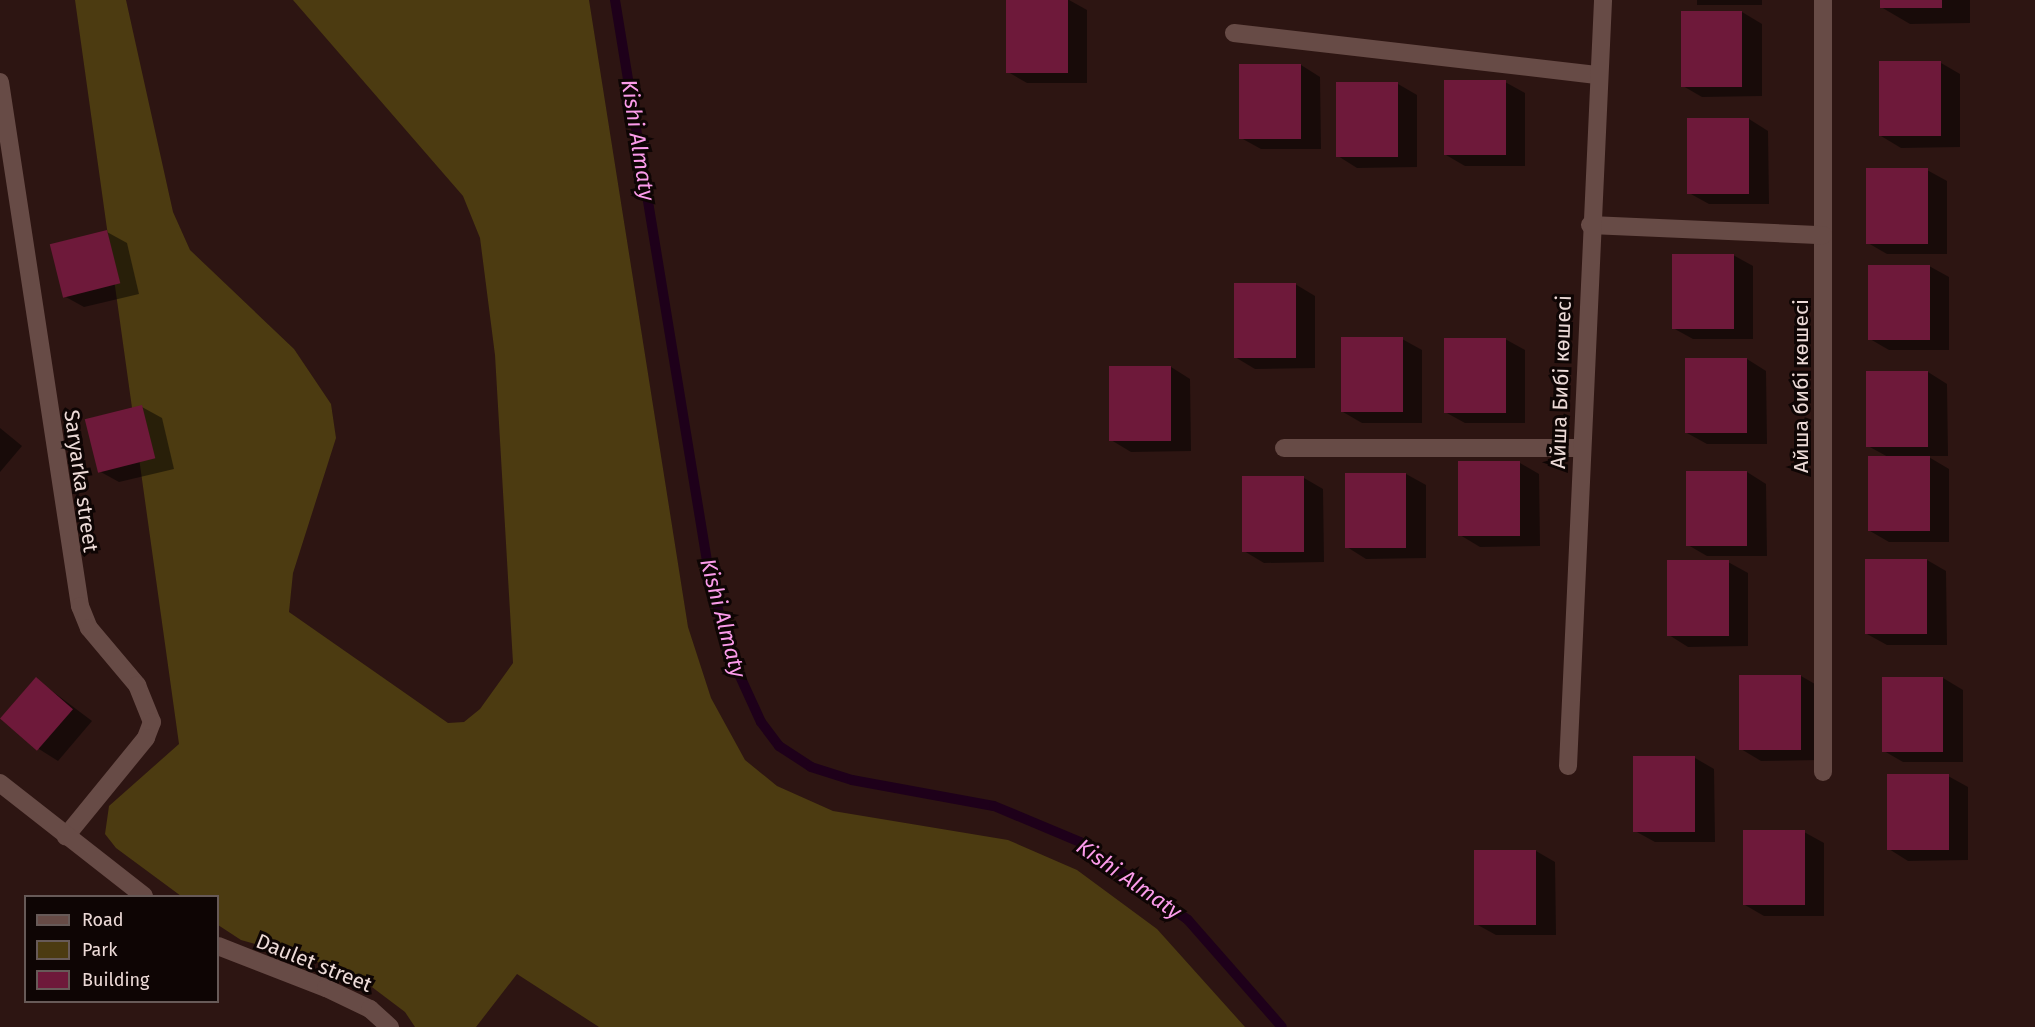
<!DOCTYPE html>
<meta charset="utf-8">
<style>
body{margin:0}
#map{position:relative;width:2035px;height:1027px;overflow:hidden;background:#2d1512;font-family:"Fira Sans",sans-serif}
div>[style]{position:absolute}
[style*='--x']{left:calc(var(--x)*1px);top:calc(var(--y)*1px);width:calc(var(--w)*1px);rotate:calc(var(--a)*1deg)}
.green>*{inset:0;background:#4c3b11}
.shadow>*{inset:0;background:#0007;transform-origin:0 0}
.stream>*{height:10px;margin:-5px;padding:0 5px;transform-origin:5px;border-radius:5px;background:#1e001a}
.building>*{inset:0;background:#6e193a;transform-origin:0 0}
.minor>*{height:18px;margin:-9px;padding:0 9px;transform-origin:9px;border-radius:9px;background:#674b46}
span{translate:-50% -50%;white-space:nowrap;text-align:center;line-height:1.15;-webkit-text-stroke:6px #0e0504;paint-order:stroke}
.street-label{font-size:21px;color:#ecdad7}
.water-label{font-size:22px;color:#fb9bea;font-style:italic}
.legend{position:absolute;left:24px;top:895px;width:195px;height:108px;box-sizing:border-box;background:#0e0504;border:2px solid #675a58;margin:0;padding:8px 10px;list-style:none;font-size:18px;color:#ecdad7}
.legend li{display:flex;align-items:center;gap:12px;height:30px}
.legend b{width:30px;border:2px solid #675a58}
</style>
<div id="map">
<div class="green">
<i style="clip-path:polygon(75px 0,126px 0,173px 212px,190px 250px,294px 349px,331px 404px,336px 438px,293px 573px,289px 612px,448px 723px,464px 722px,480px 709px,513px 663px,495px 355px,480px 238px,463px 196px,293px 0,589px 0,688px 627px,711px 698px,745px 760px,777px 786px,833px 811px,1008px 840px,1077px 870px,1157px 929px,1245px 1027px,599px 1027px,517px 974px,476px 1027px,415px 1027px,405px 1012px,352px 972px,241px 940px,218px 925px,218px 896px,181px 896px,116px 848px,105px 834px,109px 806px,179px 744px)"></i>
</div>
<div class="shadow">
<i style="clip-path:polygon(1007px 0,1069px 0,1087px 10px,1087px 83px,1027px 83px,1008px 72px)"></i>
<i style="left:1697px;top:0;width:65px;height:5px"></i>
<i style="clip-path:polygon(1881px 0,1970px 0,1970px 23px,1910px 24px,1881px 7px)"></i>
<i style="clip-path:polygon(1742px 12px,1762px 24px,1762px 96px,1702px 97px,1683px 86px,1682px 13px)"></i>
<i style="clip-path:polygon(1941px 63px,1960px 74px,1960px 147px,1901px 148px,1881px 136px)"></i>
<i style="clip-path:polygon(1301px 65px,1320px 77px,1321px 149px,1261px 149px,1241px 138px)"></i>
<i style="clip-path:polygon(1505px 82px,1525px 93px,1525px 166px,1465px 166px,1446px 155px)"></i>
<i style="clip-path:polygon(1398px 84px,1417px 95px,1417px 167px,1357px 168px,1338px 156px)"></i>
<i style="clip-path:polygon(1749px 119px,1768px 131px,1769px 204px,1709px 204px,1689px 193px)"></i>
<i style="clip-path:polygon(1927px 170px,1947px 181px,1947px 254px,1887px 254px,1868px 243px)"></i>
<i style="clip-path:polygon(107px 232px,127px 243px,139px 294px,84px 307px,64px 296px)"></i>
<i style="clip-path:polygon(1733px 255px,1753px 266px,1753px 339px,1693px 339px,1673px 328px)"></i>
<i style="clip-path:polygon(1929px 266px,1949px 277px,1949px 350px,1889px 350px,1870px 339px)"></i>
<i style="clip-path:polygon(1295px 284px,1315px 296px,1315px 368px,1255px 369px,1235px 357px)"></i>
<i style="clip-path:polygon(1402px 339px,1422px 350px,1422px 423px,1362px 423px,1343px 412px)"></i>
<i style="clip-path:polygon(1505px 339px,1525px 350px,1525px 423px,1465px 423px,1445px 412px)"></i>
<i style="clip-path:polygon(1747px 359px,1766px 371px,1767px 444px,1707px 444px,1687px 433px)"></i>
<i style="clip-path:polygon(1171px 367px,1190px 379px,1191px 451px,1131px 452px,1111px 440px)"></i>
<i style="clip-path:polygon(1928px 372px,1947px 384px,1948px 456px,1927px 456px,1949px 469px,1949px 542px,1889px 542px,1870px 531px,1890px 458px,1868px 446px)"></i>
<i style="clip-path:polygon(142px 407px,162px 418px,174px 469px,119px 482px,99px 471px)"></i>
<i style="clip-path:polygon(0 428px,22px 446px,0 472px)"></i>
<i style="clip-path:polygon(1520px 463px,1539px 474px,1540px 546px,1480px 547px,1460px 535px)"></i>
<i style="clip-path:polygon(1747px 472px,1766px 484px,1767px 556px,1707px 556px,1688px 545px)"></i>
<i style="clip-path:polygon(1346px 474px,1406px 474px,1426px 485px,1426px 558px,1366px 559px,1347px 547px)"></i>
<i style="clip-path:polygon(1304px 478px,1323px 489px,1324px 562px,1264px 563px,1244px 551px)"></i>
<i style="clip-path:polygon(1927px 560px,1946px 571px,1947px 645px,1887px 645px,1867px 634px)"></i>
<i style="clip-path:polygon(1728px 562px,1748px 573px,1748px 646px,1688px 647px,1669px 635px)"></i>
<i style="clip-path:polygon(1801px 676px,1820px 687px,1821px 760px,1761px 761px,1741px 749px)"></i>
<i style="clip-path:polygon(1943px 678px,1963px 690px,1963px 762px,1903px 762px,1884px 751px,1883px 679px)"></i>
<i style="clip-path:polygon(36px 679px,92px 721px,58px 761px,39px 749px)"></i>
<i style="clip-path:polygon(1695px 758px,1714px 769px,1715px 842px,1655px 842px,1635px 831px)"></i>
<i style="clip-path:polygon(1948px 776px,1968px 787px,1968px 860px,1908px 861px,1889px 849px)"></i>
<i style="clip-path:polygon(1804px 832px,1824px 843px,1824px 916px,1764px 916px,1745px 905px)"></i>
<i style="clip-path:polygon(1536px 851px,1555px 862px,1556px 935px,1496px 935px,1476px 924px)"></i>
</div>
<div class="stream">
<i style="--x:615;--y:0;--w:575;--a:80.69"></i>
<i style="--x:708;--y:567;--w:85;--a:76.5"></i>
<i style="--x:728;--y:650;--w:79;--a:65.4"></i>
<i style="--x:761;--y:722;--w:30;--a:53"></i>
<i style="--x:779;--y:746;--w:38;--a:33"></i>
<i style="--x:811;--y:767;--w:43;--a:17.6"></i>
<i style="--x:852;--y:780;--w:144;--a:10.4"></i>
<i style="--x:994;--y:806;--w:93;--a:22.7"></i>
<i style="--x:1080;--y:842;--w:133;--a:35.8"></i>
<i style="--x:1188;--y:920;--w:142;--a:48.7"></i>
</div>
<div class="building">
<i style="left:1006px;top:0;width:62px;height:73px"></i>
<i style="left:1880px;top:0;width:62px;height:8px"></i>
<i style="left:1681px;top:11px;width:61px;height:76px"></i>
<i style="left:1941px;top:61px;width:75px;height:62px;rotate:90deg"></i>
<i style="left:1239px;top:64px;width:62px;height:75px"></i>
<i style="left:1506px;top:80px;width:75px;height:62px;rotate:90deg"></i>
<i style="left:1336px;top:82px;width:62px;height:75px"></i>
<i style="left:1687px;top:118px;width:62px;height:76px"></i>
<i style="left:1928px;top:168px;width:76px;height:62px;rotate:90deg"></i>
<i style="left:107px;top:230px;width:55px;height:59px;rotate:76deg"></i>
<i style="left:1672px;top:254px;width:62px;height:75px"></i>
<i style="left:1868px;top:265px;width:62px;height:75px"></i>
<i style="left:1234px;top:283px;width:62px;height:75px"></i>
<i style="left:1403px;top:337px;width:75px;height:62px;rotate:90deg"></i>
<i style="left:1444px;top:338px;width:62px;height:75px"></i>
<i style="left:1747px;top:358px;width:75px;height:62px;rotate:90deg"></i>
<i style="left:1109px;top:366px;width:62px;height:75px"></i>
<i style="left:1866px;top:371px;width:62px;height:76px"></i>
<i style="left:142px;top:405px;width:55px;height:59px;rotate:76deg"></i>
<i style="left:1930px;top:456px;width:75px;height:62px;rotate:90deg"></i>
<i style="left:1458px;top:461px;width:62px;height:75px"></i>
<i style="left:1686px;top:471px;width:61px;height:75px"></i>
<i style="left:1345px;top:473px;width:61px;height:75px"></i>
<i style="left:1304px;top:476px;width:76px;height:62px;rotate:90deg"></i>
<i style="left:1865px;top:559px;width:62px;height:75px"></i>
<i style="left:1729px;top:560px;width:76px;height:62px;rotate:90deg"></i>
<i style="left:1739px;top:675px;width:62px;height:75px"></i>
<i style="left:36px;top:677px;width:49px;height:55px;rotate:41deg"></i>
<i style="left:1882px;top:677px;width:61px;height:75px"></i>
<i style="left:1633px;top:756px;width:62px;height:76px"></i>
<i style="left:1949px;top:774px;width:76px;height:62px;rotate:90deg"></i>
<i style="left:1805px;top:830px;width:75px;height:62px;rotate:90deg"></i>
<i style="left:1474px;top:850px;width:62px;height:75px"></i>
</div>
<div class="minor">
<i style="--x:1823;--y:0;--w:772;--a:90"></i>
<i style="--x:1234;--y:33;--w:365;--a:6.6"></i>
<i style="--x:0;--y:82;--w:530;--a:81.32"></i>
<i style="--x:80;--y:606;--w:24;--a:68"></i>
<i style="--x:89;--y:628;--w:75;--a:49.9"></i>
<i style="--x:137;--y:685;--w:40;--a:68"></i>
<i style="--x:152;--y:722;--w:17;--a:111"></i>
<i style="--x:146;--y:738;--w:127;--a:129.2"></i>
<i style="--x:1590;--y:225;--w:233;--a:2.5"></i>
<i style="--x:1284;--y:448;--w:297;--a:0"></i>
<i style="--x:1568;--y:766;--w:767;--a:-87.38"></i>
<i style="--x:0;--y:783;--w:183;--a:38.1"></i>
<i style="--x:218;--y:946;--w:116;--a:21.3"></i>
<i style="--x:326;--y:988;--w:49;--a:25.5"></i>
<i style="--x:370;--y:1009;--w:27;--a:42"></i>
</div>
<div class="street-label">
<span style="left:1561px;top:382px;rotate:-88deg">Айша Бибі көшесі</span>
<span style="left:1801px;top:386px;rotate:-90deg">Айша бибі көшесі</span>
<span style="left:81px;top:481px;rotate:82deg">Saryarka street</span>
<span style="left:314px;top:963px;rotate:22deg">Daulet street</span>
</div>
<div class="water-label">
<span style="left:638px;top:140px;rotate:81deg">Kіshі Almaty</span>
<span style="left:723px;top:618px;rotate:75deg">Kіshі Almaty</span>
<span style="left:1129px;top:879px;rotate:35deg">Kіshі Almaty</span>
</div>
<ul class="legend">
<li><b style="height:8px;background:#674b46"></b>Road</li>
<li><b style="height:16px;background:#4c3b11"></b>Park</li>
<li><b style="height:16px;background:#6e193a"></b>Building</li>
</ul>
</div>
